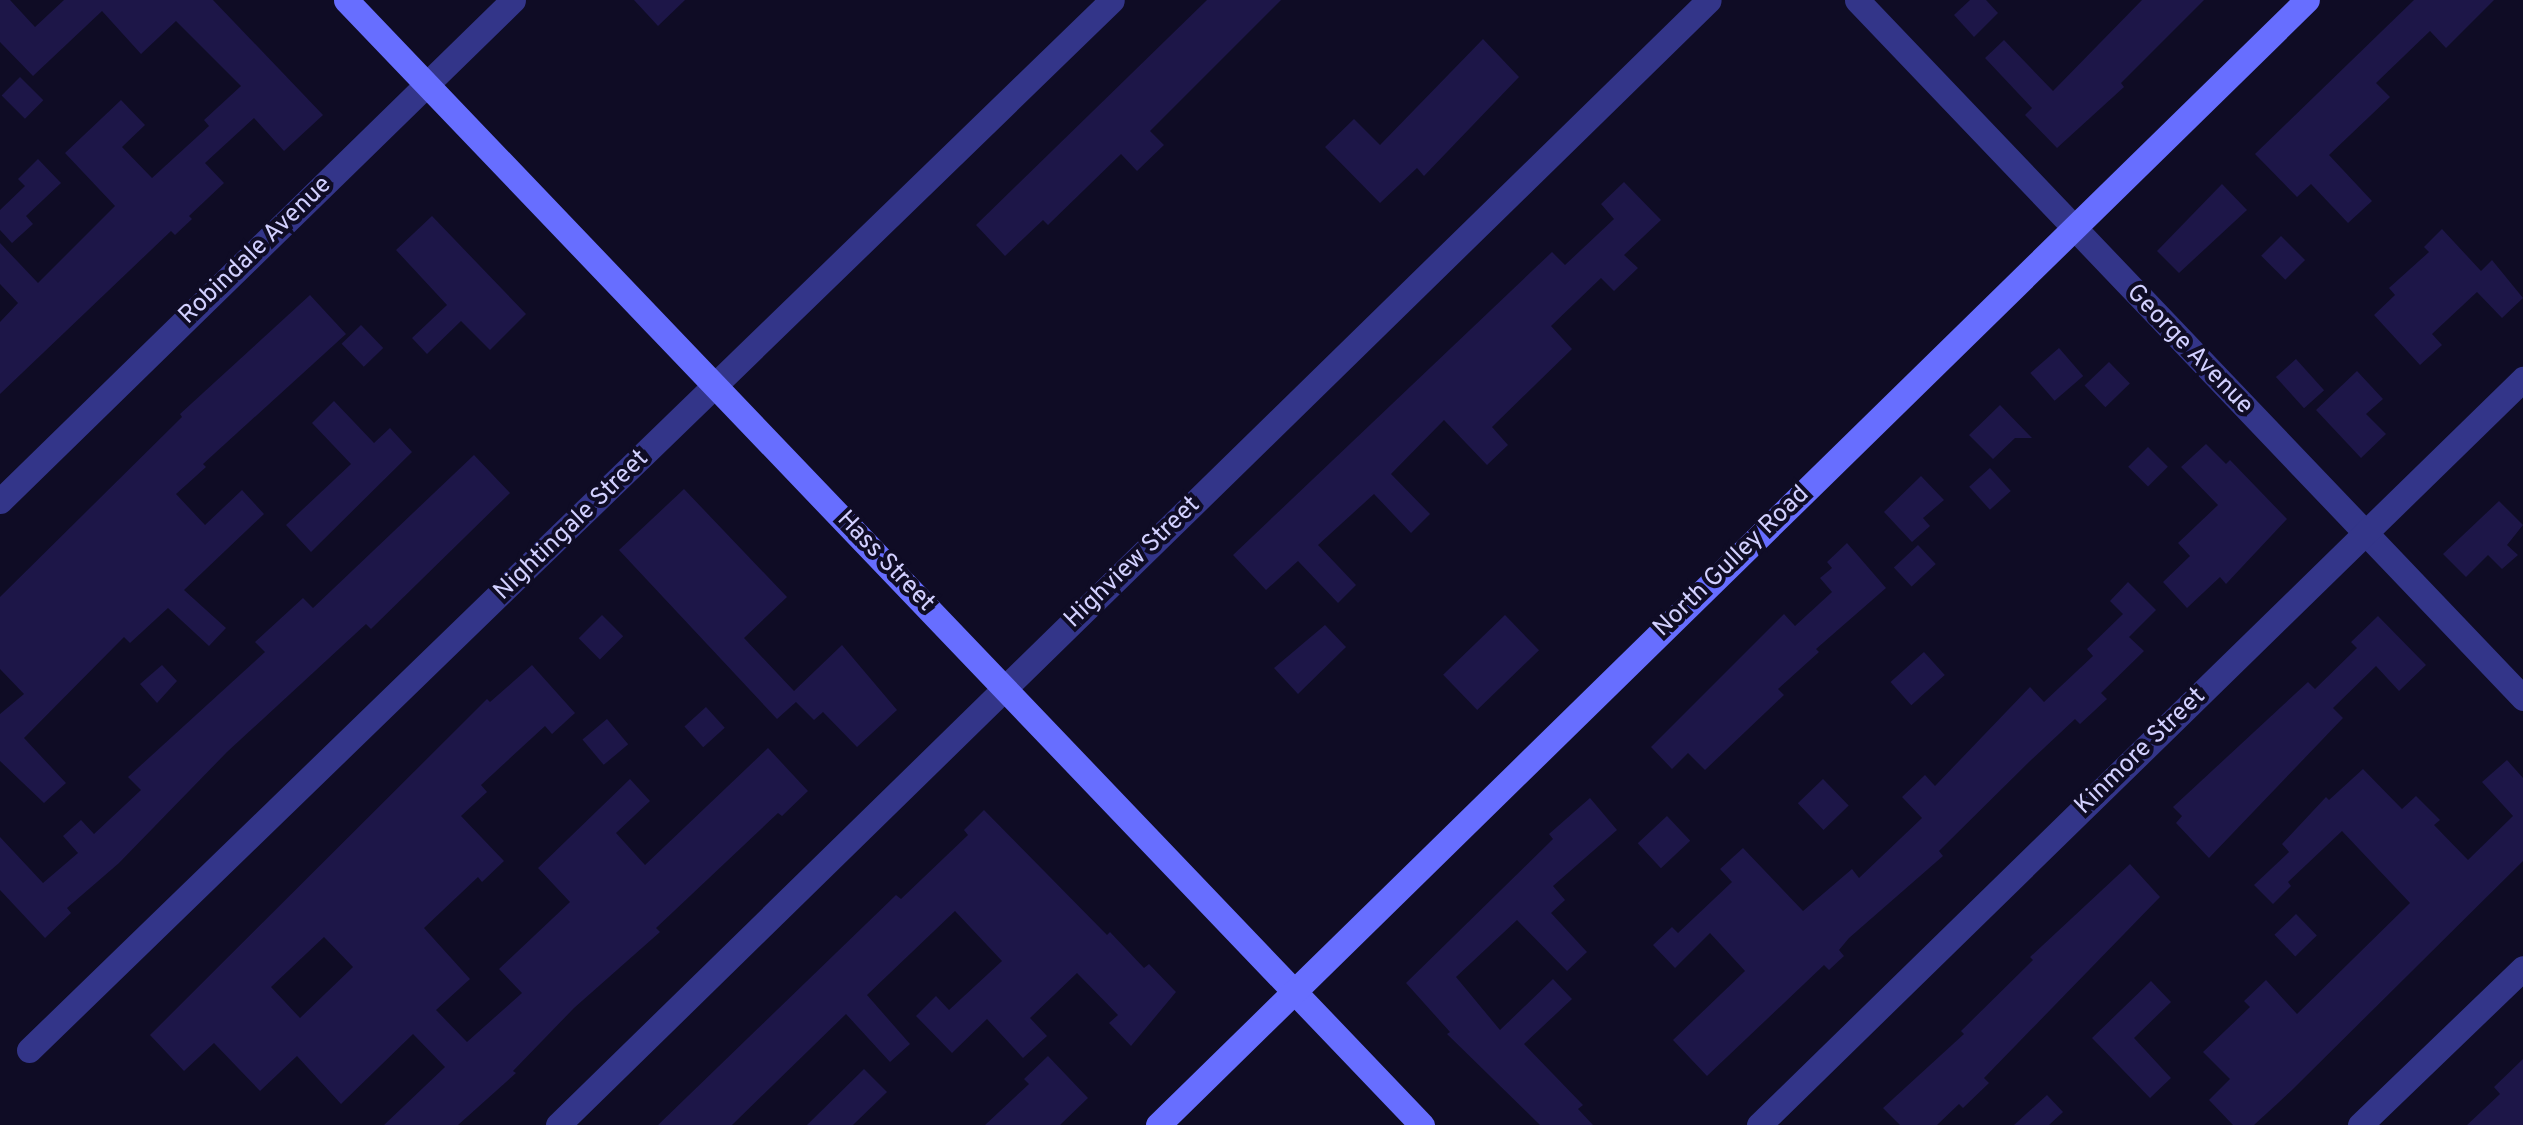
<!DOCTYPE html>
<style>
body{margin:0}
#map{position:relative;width:2523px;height:1125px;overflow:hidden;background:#0f0c25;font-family:Overpass,sans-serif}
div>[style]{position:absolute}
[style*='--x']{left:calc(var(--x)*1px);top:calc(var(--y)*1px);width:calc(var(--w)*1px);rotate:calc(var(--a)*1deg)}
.building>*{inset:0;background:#1d1648;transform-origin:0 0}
.street>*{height:25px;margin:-12.5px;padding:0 12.5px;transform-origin:12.5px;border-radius:12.5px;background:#333589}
.secondary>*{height:25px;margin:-12.5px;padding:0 12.5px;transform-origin:12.5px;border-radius:12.5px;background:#676eff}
span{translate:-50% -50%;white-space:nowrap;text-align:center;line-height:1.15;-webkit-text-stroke:8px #0f0c25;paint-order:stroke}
.street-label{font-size:25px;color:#d2d0ff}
</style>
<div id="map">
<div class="building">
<i style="clip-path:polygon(0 0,10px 0,35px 27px,64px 0,213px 0,323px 115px,284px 151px,254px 118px,205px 163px,224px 183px,189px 216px,192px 219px,175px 235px,171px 231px,0 394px,0 322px,18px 303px,0 284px,0 243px,38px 283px,115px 206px,65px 153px,121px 100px,145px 125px,122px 147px,152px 178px,209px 126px,204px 120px,241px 86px,176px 21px,141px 54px,102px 11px,33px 76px,0 42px)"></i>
<i style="clip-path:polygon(634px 0,685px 0,658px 26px)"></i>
<i style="clip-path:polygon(1207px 0,1281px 0,1150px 131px,1164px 145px,1137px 171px,1121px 154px,1048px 225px,1043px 220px,1005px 256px,976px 225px)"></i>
<i style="clip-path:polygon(1970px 0,1986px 0,1998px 13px,1974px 37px,1954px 15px)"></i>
<i style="clip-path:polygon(2142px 0,2204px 0,2121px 83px,2124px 87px,2057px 148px,2025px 115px,2032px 108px,1985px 58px,2004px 40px,2053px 91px)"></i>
<i style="clip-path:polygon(2414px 0,2494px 0,2446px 48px,2430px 31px,2376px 83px,2390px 97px,2329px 155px,2372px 201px,2348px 223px,2311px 184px,2297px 197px,2255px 154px)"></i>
<i style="clip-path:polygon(1483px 39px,1519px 77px,1424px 176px,1417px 168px,1380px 203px,1325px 147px,1354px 119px,1380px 145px)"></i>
<i style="left:20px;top:77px;width:33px;height:26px;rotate:45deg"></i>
<i style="clip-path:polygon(38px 159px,61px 183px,26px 216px,33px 224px,12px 243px,0 230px,0 210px,25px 186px,18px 179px)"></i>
<i style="clip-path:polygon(1624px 182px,1661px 220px,1624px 255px,1638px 268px,1614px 291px,1601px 278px,1551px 326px,1572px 349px,1492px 427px,1508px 445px,1487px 465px,1444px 420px,1391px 474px,1430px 514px,1411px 533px,1374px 494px,1318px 545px,1356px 585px,1338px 603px,1298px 561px,1266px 590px,1233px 555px,1552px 252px,1565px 265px,1614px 219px,1601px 204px)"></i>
<i style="clip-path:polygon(2222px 184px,2247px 210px,2179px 273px,2157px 251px)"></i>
<i style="clip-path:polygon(432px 216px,526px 314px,490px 350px,461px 321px,427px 354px,412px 338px,447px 305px,396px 250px)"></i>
<i style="clip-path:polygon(2442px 229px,2481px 271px,2492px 260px,2523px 298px,2502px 318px,2477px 292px,2432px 334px,2442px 345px,2420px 365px,2374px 315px,2395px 295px,2389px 288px,2429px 252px,2424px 247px)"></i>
<i style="left:2281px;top:236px;width:34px;height:28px;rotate:45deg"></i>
<i style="clip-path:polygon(310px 295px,346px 334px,203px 464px,206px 467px,176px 494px,205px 525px,242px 490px,264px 514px,184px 590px,226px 628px,209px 646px,168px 608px,130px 643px,124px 637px,24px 738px,66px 783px,44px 803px,0 761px,0 714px,24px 694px,0 669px,0 597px,182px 417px,180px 414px)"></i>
<i style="left:361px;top:325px;width:32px;height:27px;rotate:46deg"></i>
<i style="left:2059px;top:348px;width:37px;height:38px;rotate:49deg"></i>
<i style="left:2296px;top:359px;width:42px;height:27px;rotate:48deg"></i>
<i style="left:2109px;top:362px;width:30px;height:34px;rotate:46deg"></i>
<i style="clip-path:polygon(2357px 371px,2383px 399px,2366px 414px,2386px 434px,2361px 458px,2316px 410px)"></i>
<i style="clip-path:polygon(334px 401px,374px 443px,390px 428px,412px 452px,311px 552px,286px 525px,351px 464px,312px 423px)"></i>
<i style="clip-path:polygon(2000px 405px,2032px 438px,2015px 438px,1993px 459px,1969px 435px)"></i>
<i style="clip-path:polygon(2206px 444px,2226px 464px,2230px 460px,2287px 519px,2226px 584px,2220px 577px,2187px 608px,2163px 582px,2190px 556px,2178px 543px,2218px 505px,2181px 467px)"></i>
<i style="left:2148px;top:447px;width:28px;height:28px;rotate:45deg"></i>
<i style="clip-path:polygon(474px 455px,510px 493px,371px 629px,366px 624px,227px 752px,119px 863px,67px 908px,71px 913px,45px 938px,0 890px,0 837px,43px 883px,78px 853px,63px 836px,81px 820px,94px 834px,141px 790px,128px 777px,265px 652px,255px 642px,303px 598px,313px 608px)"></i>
<i style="left:1990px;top:468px;width:31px;height:28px;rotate:48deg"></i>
<i style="clip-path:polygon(1921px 476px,1944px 500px,1923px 518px,1930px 526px,1912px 542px,1884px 512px)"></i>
<i style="clip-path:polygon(684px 489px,787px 597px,744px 638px,794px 691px,842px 645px,897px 710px,857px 747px,823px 712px,814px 720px,796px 702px,777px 719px,619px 550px)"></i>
<i style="clip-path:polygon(2499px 501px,2523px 525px,2507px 545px,2518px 555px,2502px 569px,2488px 555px,2466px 577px,2443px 554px)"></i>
<i style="clip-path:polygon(1847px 543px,1886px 588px,1816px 649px,1819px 652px,1778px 689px,1784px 695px,1705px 770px,1688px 753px,1672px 769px,1651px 747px,1784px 614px,1795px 626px,1832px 592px,1820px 578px,1832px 568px,1827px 562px)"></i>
<i style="left:1918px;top:545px;width:26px;height:33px;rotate:47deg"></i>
<i style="clip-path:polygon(2128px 582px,2156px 610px,2129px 637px,2144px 651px,2101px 693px,2107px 699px,2080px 724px,2075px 719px,2030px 761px,1939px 851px,1943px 856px,1849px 938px,1839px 950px,1844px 956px,1829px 970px,1824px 965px,1707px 1076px,1673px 1040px,1745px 971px,1710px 933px,1675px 968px,1653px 945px,1672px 927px,1678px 933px,1732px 882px,1720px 869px,1743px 848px,1803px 911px,1852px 869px,1859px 878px,1922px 818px,1902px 797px,1925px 775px,1935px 786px,2030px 687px,2044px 702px,2093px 656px,2087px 649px,2123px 614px,2110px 601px)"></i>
<i style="left:602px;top:615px;width:30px;height:33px;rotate:45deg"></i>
<i style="left:1505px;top:615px;width:49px;height:86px;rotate:46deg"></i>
<i style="clip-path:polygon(2378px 616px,2426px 665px,2399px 691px,2376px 666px,2333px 708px,2343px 718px,2209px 858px,2176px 823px,2182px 816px,2173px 807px,2308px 682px,2315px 689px,2357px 648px,2351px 642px)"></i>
<i style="clip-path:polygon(1325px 625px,1346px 647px,1298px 694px,1274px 668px)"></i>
<i style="left:1924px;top:652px;width:31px;height:45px;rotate:48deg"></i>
<i style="clip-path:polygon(162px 665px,177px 681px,157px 703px,140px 684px)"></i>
<i style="clip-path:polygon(evenodd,532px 665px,575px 713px,552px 734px,545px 726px,481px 785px,487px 792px,461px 816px,504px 861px,482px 882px,478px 877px,424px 928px,470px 979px,436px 1010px,467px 1042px,522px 993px,499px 969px,570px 902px,538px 868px,630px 779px,650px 801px,616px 833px,645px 865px,768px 748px,808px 791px,782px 816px,778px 813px,656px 928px,660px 932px,574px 1008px,513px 1071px,516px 1073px,458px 1125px,384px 1125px,445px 1067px,413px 1034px,341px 1104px,297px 1056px,260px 1091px,214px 1043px,184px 1071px,150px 1035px,487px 699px,490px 702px,532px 665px,324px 937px,353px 967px,300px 1018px,271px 987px,324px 937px)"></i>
<i style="left:706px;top:707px;width:28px;height:29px;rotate:48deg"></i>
<i style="left:607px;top:719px;width:33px;height:32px;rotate:50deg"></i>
<i style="clip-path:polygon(2507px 760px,2523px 778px,2523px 861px,2292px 1090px,2254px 1125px,2233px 1125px,2209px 1100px,2230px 1079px,2203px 1052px,2250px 1007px,2244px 1001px,2266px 980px,2297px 1014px,2410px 903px,2342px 831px,2288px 882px,2291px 886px,2273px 904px,2254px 885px,2289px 852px,2282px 844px,2326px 797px,2329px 800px,2363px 769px,2402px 809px,2416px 796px,2440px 820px,2434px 825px,2468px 860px,2513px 816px,2482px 782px)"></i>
<i style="left:1823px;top:779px;width:37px;height:35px;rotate:46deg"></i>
<i style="clip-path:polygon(1590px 798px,1617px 830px,1553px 886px,1565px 900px,1551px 913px,1587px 952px,1567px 971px,1517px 920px,1456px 977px,1500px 1030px,1553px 979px,1572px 999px,1524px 1044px,1583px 1105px,1578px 1109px,1593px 1125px,1540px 1125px,1447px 1034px,1450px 1032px,1406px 983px,1553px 839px,1549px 834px)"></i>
<i style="clip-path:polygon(984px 810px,1107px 935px,1110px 932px,1144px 968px,1149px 964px,1176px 992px,1131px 1046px,1109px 1023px,1118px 1015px,1077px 973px,1030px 1018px,1047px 1036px,1023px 1058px,987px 1019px,952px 1053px,916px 1016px,936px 996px,949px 1010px,1002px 961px,955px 911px,867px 995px,910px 1044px,890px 1062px,846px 1014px,732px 1125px,658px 1125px,896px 895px,901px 899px,968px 835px,964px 830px)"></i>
<i style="left:1667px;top:816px;width:34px;height:40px;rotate:47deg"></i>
<i style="clip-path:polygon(2130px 864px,2160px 897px,1984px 1078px,1989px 1083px,1963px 1108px,1959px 1104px,1937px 1125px,1900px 1125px,1883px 1108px,1964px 1034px,1961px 1031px,2033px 960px,2030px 957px)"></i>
<i style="left:2296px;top:914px;width:30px;height:30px;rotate:46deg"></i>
<i style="clip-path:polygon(2151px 981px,2171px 1002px,2134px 1038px,2171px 1078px,2150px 1098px,2092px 1038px)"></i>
<i style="clip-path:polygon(1048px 1056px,1088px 1098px,1060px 1125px,985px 1125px,1029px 1084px,1024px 1079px)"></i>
<i style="clip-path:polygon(2523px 1059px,2523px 1125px,2467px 1125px,2500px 1094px,2494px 1087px)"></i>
<i style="clip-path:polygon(864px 1069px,887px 1092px,853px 1125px,807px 1125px)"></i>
<i style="clip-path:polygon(2047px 1095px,2063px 1112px,2049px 1125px,2014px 1125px)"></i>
</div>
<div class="street">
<i style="--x:1857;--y:0;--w:965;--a:46.34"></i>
<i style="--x:0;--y:501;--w:717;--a:-44.32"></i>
<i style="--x:29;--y:1050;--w:1508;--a:-44.11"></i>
<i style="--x:558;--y:1125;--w:1609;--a:-44.35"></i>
<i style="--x:1759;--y:1125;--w:1068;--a:-44.32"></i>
<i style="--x:2360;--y:1125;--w:226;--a:-43.9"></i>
</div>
<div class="secondary">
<i style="--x:346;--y:0;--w:1557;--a:46.28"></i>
<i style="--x:1158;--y:1125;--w:1608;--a:-44.4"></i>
</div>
<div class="street-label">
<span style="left:256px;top:251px;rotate:-44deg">Robindale Avenue</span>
<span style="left:2189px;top:350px;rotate:46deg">George Avenue</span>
<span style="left:572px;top:526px;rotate:-44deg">Nightingale Street</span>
<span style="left:885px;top:562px;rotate:46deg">Hass Street</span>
<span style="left:1732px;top:562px;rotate:-44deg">North Gulley Road</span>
<span style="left:1133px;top:563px;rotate:-44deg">Highview Street</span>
<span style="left:2141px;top:752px;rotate:-44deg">Kinmore Street</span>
</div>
</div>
